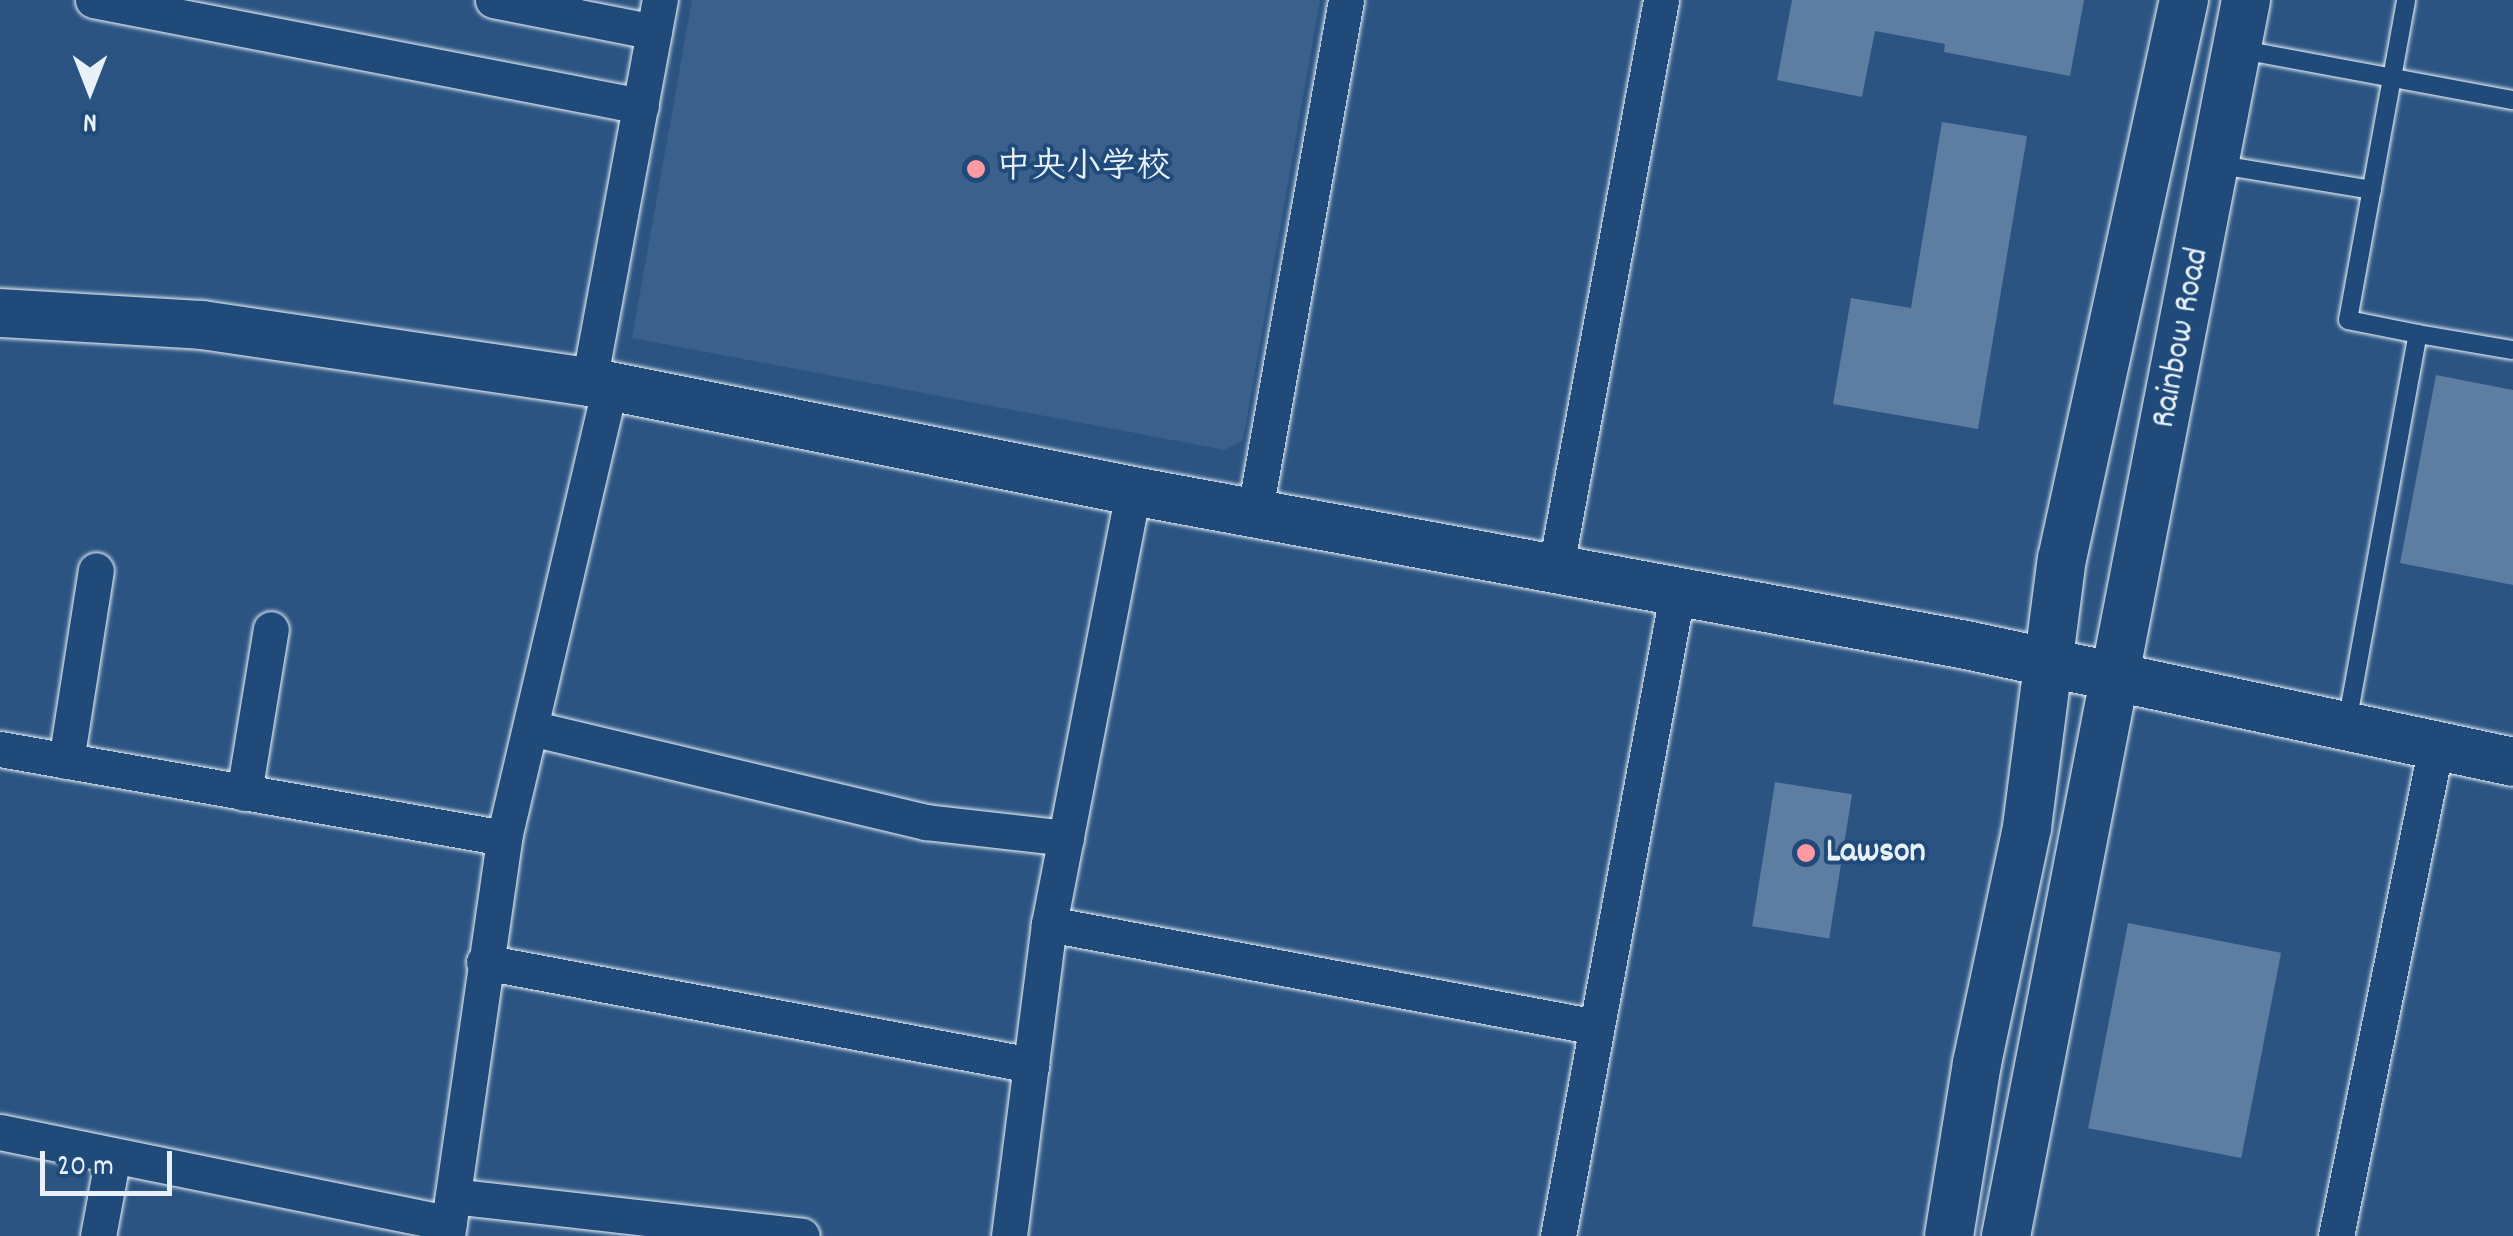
<!DOCTYPE html>
<meta charset="utf-8">
<style>
body{margin:0}
#map{position:relative;width:2513px;height:1236px;overflow:hidden;background:#2b5482;font-family:Dekko,"Klee One",sans-serif}
div>[style]{position:absolute}
[style*='--x']{left:calc(var(--x)*1px);top:calc(var(--y)*1px);width:calc(var(--w)*1px);rotate:calc(var(--a)*1deg)}
.built>*{inset:0;background:#3a608b}
.building>*{inset:0;background:#5d7da1;transform-origin:0 0}
.roads{filter:drop-shadow(0 0 2px #e8f1f8) drop-shadow(0 0 2px #e8f1f8)}
.lane>*{height:18px;margin:-9px;padding:0 9px;transform-origin:9px;border-radius:9px;background:#1f4a7a}
.street>*{height:35px;margin:-17.5px;padding:0 17.5px;transform-origin:17.5px;border-radius:17.5px;background:#1f4a7a}
.secondary>*{height:48px;margin:-24px;padding:0 24px;transform-origin:24px;border-radius:24px;background:#1f4a7a}
.dots>*{width:28px;height:28px;translate:-50% -50%;box-sizing:border-box;border:5px solid #1f4a7a;border-radius:50%}
span{translate:-50% -50%;white-space:nowrap;text-align:center;line-height:1.15;-webkit-text-stroke:8px #1f4a7a;paint-order:stroke}
.poi-label{font-size:35px;color:#e8f1f8;font-weight:700}
.left{translate:0 -50%;text-align:left}
.street-label{font-size:35px;color:#e8f1f8}
.north{position:absolute;left:40px;top:40px;width:100px;height:100px;-webkit-text-stroke:8px #1f4a7a;paint-order:stroke;rotate:180deg;font-size:28px;font-weight:700;line-height:40px;text-align:center;color:#e8f1f8}
.north::after{content:'';display:block;margin:auto;width:35px;height:45px;background:#e8f1f8;clip-path:polygon(50% 0,100% 100%,50% 72%,0 100%)}
.scale{position:absolute;left:40px;top:1151px;width:132px;height:45px;box-sizing:border-box;border:5px solid #e8f1f8;border-top:0;padding-left:12px;font-size:30px;line-height:35px;white-space:nowrap;color:#e8f1f8;-webkit-text-stroke:8px #1f4a7a;paint-order:stroke}
</style>
<div id="map">
<div class="built">
<i style="clip-path:polygon(692px 0,1320px 0,1243px 440px,1225px 450px,632px 338px)"></i>
</div>
<div class="building">
<i style="clip-path:polygon(1792px 0,2084px 0,2070px 76px,1944px 52px,1945px 44px,1875px 31px,1862px 97px,1777px 80px)"></i>
<i style="clip-path:polygon(1942px 122px,2027px 136px,1978px 429px,1833px 404px,1851px 298px,1911px 308px)"></i>
<i style="clip-path:polygon(2436px 375px,2513px 390px,2513px 585px,2400px 563px)"></i>
<i style="left:1775px;top:782px;width:78px;height:146px;rotate:9deg"></i>
<i style="left:2128px;top:923px;width:156px;height:209px;rotate:11deg"></i>
</div>
<div class="roads">
<div class="lane">
<i style="--x:2237;--y:49;--w:281;--a:10.5"></i>
<i style="--x:2215;--y:164;--w:159;--a:9.4"></i>
<i style="--x:2418;--y:334;--w:96;--a:9.6"></i>
<i style="--x:2347;--y:723;--w:395;--a:-79.7"></i>
<i style="--x:2418;--y:334;--w:71;--a:-168.7"></i>
<i style="--x:2348;--y:320;--w:325;--a:-79.7"></i>
</div>
<div class="street">
<i style="--x:93;--y:0;--w:558;--a:10.95"></i>
<i style="--x:493;--y:0;--w:164;--a:11.2"></i>
<i style="--x:589;--y:382;--w:389;--a:-79.5"></i>
<i style="--x:1255;--y:510;--w:518;--a:-79.88"></i>
<i style="--x:1556;--y:566;--w:576;--a:-79.49"></i>
<i style="--x:531;--y:728;--w:406;--a:13.4"></i>
<i style="--x:926;--y:822;--w:141;--a:6.5"></i>
<i style="--x:0;--y:749;--w:512;--a:10.01"></i>
<i style="--x:66;--y:761;--w:193;--a:-81.1"></i>
<i style="--x:244;--y:793;--w:166;--a:-80.7"></i>
<i style="--x:1049;--y:924;--w:557;--a:10.66"></i>
<i style="--x:484;--y:962;--w:557;--a:10.66"></i>
<i style="--x:0;--y:1132;--w:458;--a:11.5"></i>
<i style="--x:453;--y:1196;--w:351;--a:6.5"></i>
<i style="--x:98;--y:1236;--w:81;--a:-79.4"></i>
<i style="--x:447;--y:1236;--w:402;--a:-81.8"></i>
<i style="--x:504;--y:838;--w:464;--a:-76.8"></i>
<i style="--x:1009;--y:1236;--w:315;--a:-82.7"></i>
<i style="--x:1049;--y:924;--w:441;--a:-79"></i>
<i style="--x:1558;--y:1236;--w:658;--a:-79.49"></i>
<i style="--x:2336;--y:1236;--w:500;--a:-78.47"></i>
</div>
<div class="secondary">
<i style="--x:0;--y:313;--w:202;--a:3.4"></i>
<i style="--x:202;--y:325;--w:391;--a:8.4"></i>
<i style="--x:589;--y:382;--w:555;--a:11.33"></i>
<i style="--x:1133;--y:491;--w:847;--a:10.47"></i>
<i style="--x:1966;--y:645;--w:559;--a:12.07"></i>
<i style="--x:1949;--y:1236;--w:175;--a:-80.8"></i>
<i style="--x:1977;--y:1063;--w:241;--a:-78"></i>
<i style="--x:2027;--y:827;--w:270;--a:-82.6"></i>
<i style="--x:2062;--y:559;--w:572;--a:-77.69"></i>
<i style="--x:2006;--y:1236;--w:1259;--a:-79.01"></i>
</div>
</div>
<div class="dots">
<i style="left:976px;top:169px;background:#ff9aa2"></i>
<i style="left:1806px;top:853px;background:#ff9aa2"></i>
</div>
<div class="poi-label">
<span class="left" style="left:996px;top:169px">中央小学校</span>
<span class="left" style="left:1826px;top:853px">Lawson</span>
</div>
<div class="street-label">
<span style="left:2182px;top:338px;rotate:-79deg">Rainbow Road</span>
</div>
<div class="north">N</div>
<div class="scale">20 m</div>
</div>
